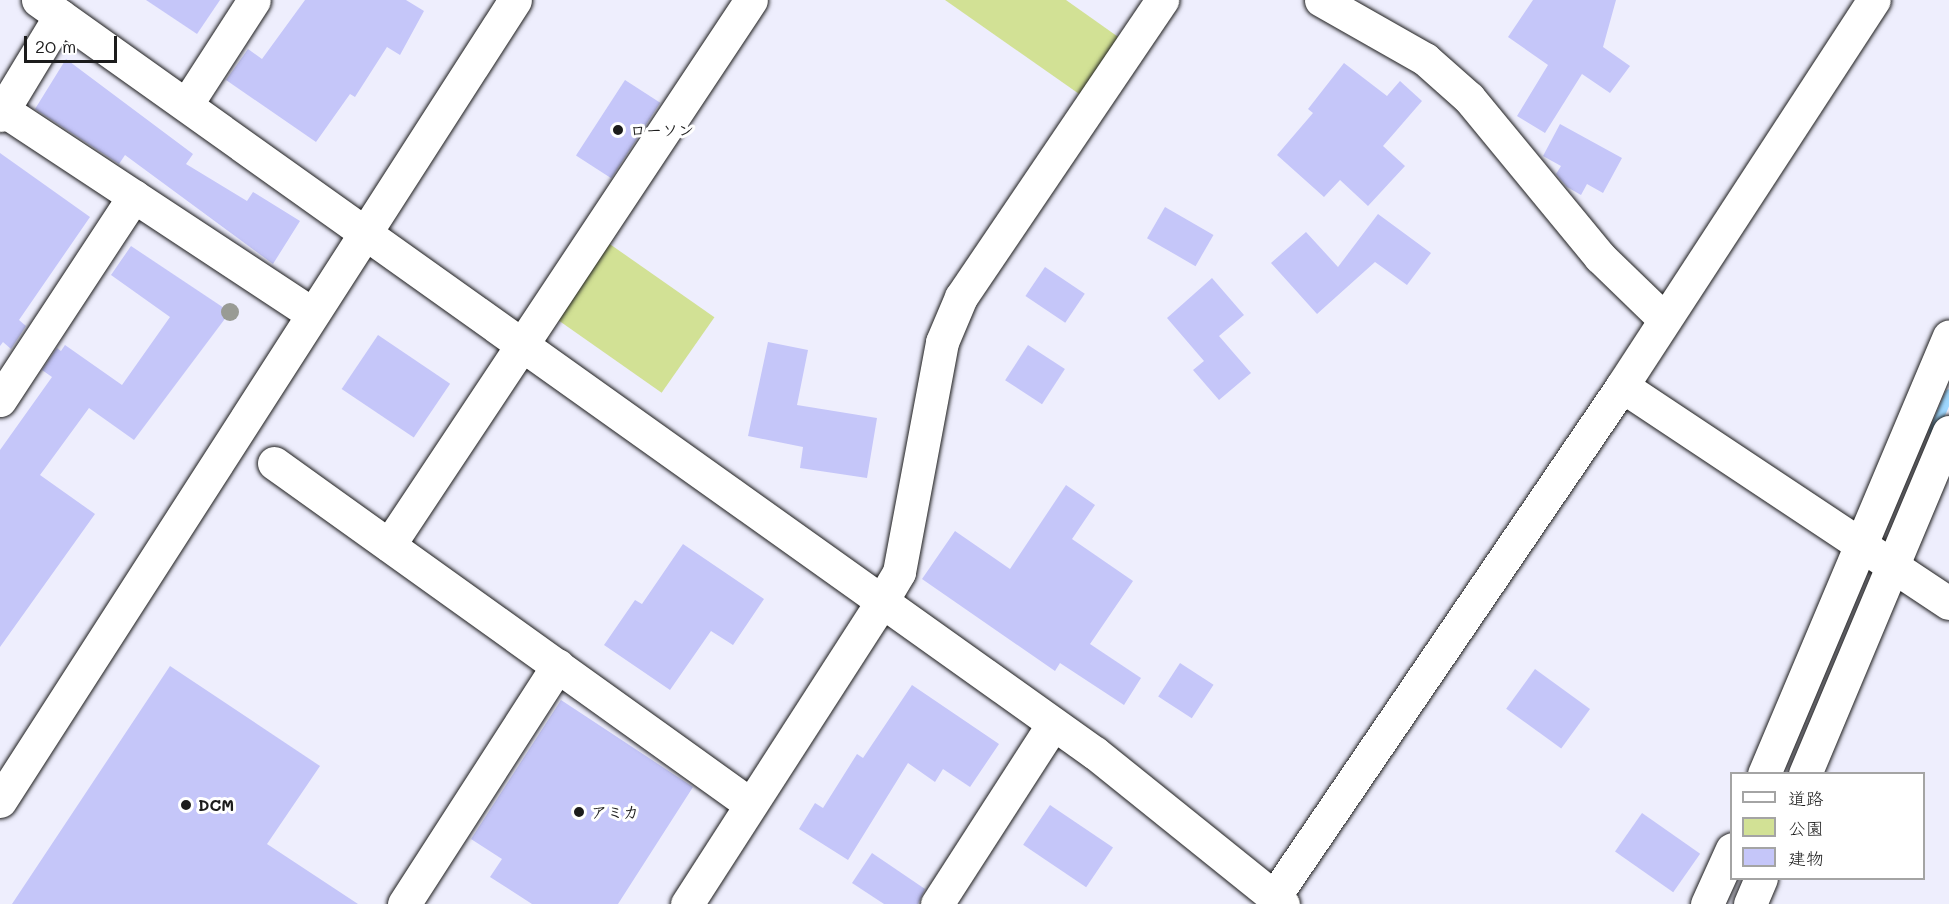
<!DOCTYPE html>
<meta charset="utf-8">
<style>
body{margin:0}
#map{position:relative;width:1949px;height:904px;overflow:hidden;background:#eeeefd;font-family:Mali,"Klee One",sans-serif}
div>[style]{position:absolute}
[style*='--x']{left:calc(var(--x)*1px);top:calc(var(--y)*1px);width:calc(var(--w)*1px);rotate:calc(var(--a)*1deg)}
.green>*{inset:0;background:#d2e195;transform-origin:0 0}
.stream>*{height:9px;margin:-4.5px;padding:0 4.5px;transform-origin:4.5px;border-radius:4.5px;background:#9fd8ff}
.building>*{inset:0;background:#c5c6f9;transform-origin:0 0}
.roads{filter:drop-shadow(0 0 2px #1c1c1c) drop-shadow(0 0 2px #1c1c1c)}
.minor>*{height:33px;margin:-16.5px;padding:0 16.5px;transform-origin:16.5px;border-radius:16.5px;background:#fff}
.tertiary>*{height:33px;margin:-16.5px;padding:0 16.5px;transform-origin:16.5px;border-radius:16.5px;background:#fff}
.trees>*{width:18px;height:18px;margin:-9px;border-radius:50%;background:#999b95}
.dots>*{width:16px;height:16px;translate:-50% -50%;box-sizing:border-box;border:3px solid #fff;border-radius:50%}
span{translate:-50% -50%;white-space:nowrap;text-align:center;line-height:1.15;-webkit-text-stroke:6px #fff;paint-order:stroke}
.poi-label{font-size:16px;color:#1c1c1c;font-weight:700}
.left{translate:0 -50%;text-align:left}
.legend{position:absolute;left:1730px;top:772px;width:195px;height:108px;box-sizing:border-box;background:#fff;border:2px solid #a4a4a4;margin:0;padding:8px 10px;list-style:none;font-size:18px;color:#1c1c1c}
.legend li{display:flex;align-items:center;gap:12px;height:30px}
.legend b{width:30px;border:2px solid #a4a4a4}
.scale{position:absolute;left:24px;top:36px;width:93px;height:27px;box-sizing:border-box;border:3px solid #1c1c1c;border-top:0;padding-left:8px;font-size:18px;line-height:21px;white-space:nowrap;color:#1c1c1c;-webkit-text-stroke:4px #fff;paint-order:stroke}
</style>
<div id="map">
<div class="green">
<i style="clip-path:polygon(945px 0,1066px 0,1131px 46px,1092px 103px)"></i>
<i style="left:594px;top:233px;width:147px;height:92px;rotate:35deg"></i>
</div>
<div class="stream">
<i style="--x:1933;--y:431;--w:41;--a:-67.2"></i>
</div>
<div class="building">
<i style="clip-path:polygon(146px 0,220px 0,197px 34px)"></i>
<i style="clip-path:polygon(305px 0,406px 0,424px 11px,400px 55px,387px 47px,355px 97px,350px 94px,316px 142px,226px 80px,248px 49px,262px 59px)"></i>
<i style="clip-path:polygon(1533px 0,1616px 0,1603px 47px,1630px 66px,1610px 93px,1582px 74px,1545px 133px,1517px 116px,1548px 65px,1508px 37px)"></i>
<i style="clip-path:polygon(66px 59px,193px 154px,186px 164px,247px 201px,253px 192px,300px 221px,273px 264px,125px 155px,119px 164px,35px 109px)"></i>
<i style="clip-path:polygon(1344px 63px,1387px 96px,1400px 81px,1422px 101px,1383px 146px,1405px 166px,1368px 206px,1340px 180px,1324px 197px,1277px 155px,1313px 113px,1308px 109px)"></i>
<i style="left:625px;top:80px;width:42px;height:90px;rotate:33deg"></i>
<i style="clip-path:polygon(1560px 124px,1622px 158px,1603px 193px,1587px 184px,1581px 195px,1567px 187px,1556px 174px,1561px 166px,1543px 156px)"></i>
<i style="clip-path:polygon(0 153px,90px 217px,19px 320px,26px 326px,11px 349px,3px 342px,0 346px)"></i>
<i style="left:1165px;top:207px;width:56px;height:36px;rotate:30deg"></i>
<i style="clip-path:polygon(1378px 214px,1431px 253px,1407px 285px,1375px 262px,1317px 314px,1271px 263px,1306px 232px,1338px 267px)"></i>
<i style="clip-path:polygon(131px 246px,230px 312px,134px 440px,89px 408px,40px 475px,95px 514px,0 647px,0 450px,52px 377px,42px 370px,57px 348px,61px 351px,65px 345px,122px 385px,170px 317px,111px 275px)"></i>
<i style="left:1045px;top:267px;width:48px;height:35px;rotate:34deg"></i>
<i style="clip-path:polygon(1212px 278px,1244px 315px,1219px 336px,1251px 373px,1219px 400px,1193px 370px,1204px 361px,1167px 318px)"></i>
<i style="left:378px;top:335px;width:87px;height:65px;rotate:34deg"></i>
<i style="clip-path:polygon(768px 342px,808px 350px,797px 405px,877px 418px,867px 478px,800px 468px,803px 447px,748px 436px)"></i>
<i style="left:1028px;top:345px;width:44px;height:42px;rotate:33deg"></i>
<i style="clip-path:polygon(1066px 485px,1095px 505px,1072px 539px,1133px 581px,1090px 644px,1141px 678px,1124px 705px,1060px 663px,1055px 671px,922px 579px,955px 531px,1010px 569px)"></i>
<i style="clip-path:polygon(683px 544px,764px 599px,733px 645px,711px 631px,670px 690px,604px 645px,635px 600px,642px 604px)"></i>
<i style="left:1180px;top:663px;width:40px;height:40px;rotate:33deg"></i>
<i style="clip-path:polygon(170px 666px,320px 766px,267px 844px,358px 904px,12px 904px)"></i>
<i style="left:1535px;top:669px;width:68px;height:49px;rotate:36deg"></i>
<i style="clip-path:polygon(912px 685px,999px 744px,970px 787px,943px 769px,935px 782px,908px 763px,848px 860px,799px 829px,815px 803px,823px 808px,857px 754px,863px 758px)"></i>
<i style="clip-path:polygon(561px 700px,693px 787px,618px 904px,532px 904px,490px 877px,502px 859px,471px 839px)"></i>
<i style="left:1050px;top:805px;width:76px;height:48px;rotate:34deg"></i>
<i style="left:1642px;top:813px;width:71px;height:47px;rotate:35deg"></i>
<i style="clip-path:polygon(872px 853px,925px 889px,918px 904px,884px 904px,852px 883px)"></i>
</div>
<div class="roads">
<div class="minor">
<i style="--x:1321;--y:0;--w:120;--a:29.6"></i>
<i style="--x:1425;--y:59;--w:59;--a:41.6"></i>
<i style="--x:1469;--y:98;--w:206;--a:50.5"></i>
<i style="--x:1600;--y:257;--w:88;--a:44.1"></i>
<i style="--x:188;--y:102;--w:121;--a:-57.1"></i>
<i style="--x:0;--y:108;--w:374;--a:33.4"></i>
<i style="--x:0;--y:115;--w:116;--a:-58.8"></i>
<i style="--x:1622;--y:386;--w:392;--a:33.6"></i>
<i style="--x:0;--y:400;--w:244;--a:-56.7"></i>
<i style="--x:274;--y:463;--w:586;--a:35.62"></i>
<i style="--x:389;--y:545;--w:654;--a:-56.41"></i>
<i style="--x:880;--y:604;--w:37;--a:-59"></i>
<i style="--x:899;--y:572;--w:234;--a:-79.4"></i>
<i style="--x:942;--y:342;--w:49;--a:-67.1"></i>
<i style="--x:961;--y:297;--w:359;--a:-55.9"></i>
<i style="--x:1764;--y:774;--w:475;--a:-67.1"></i>
<i style="--x:1805;--y:774;--w:371;--a:-67.2"></i>
<i style="--x:1274;--y:897;--w:618;--a:-55.74"></i>
<i style="--x:1622;--y:386;--w:461;--a:-56.9"></i>
<i style="--x:404;--y:904;--w:284;--a:-57.2"></i>
<i style="--x:937;--y:904;--w:214;--a:-57.2"></i>
<i style="--x:1707;--y:904;--w:60;--a:-65.6"></i>
<i style="--x:1750;--y:904;--w:28;--a:-67"></i>
</div>
<div class="tertiary">
<i style="--x:38;--y:0;--w:1298;--a:35.47"></i>
<i style="--x:1095;--y:753;--w:241;--a:38.8"></i>
<i style="--x:0;--y:801;--w:952;--a:-57.26"></i>
<i style="--x:687;--y:904;--w:357;--a:-57.2"></i>
</div>
</div>
<div class="trees">
<i style="left:230px;top:312px"></i>
</div>
<div class="dots">
<i style="left:618px;top:130px;background:#1c1c1c"></i>
<i style="left:186px;top:805px;background:#1c1c1c"></i>
<i style="left:579px;top:812px;background:#1c1c1c"></i>
</div>
<div class="poi-label">
<span class="left" style="left:630px;top:130px">ローソン</span>
<span class="left" style="left:198px;top:805px">DCM</span>
<span class="left" style="left:591px;top:812px">アミカ</span>
</div>
<ul class="legend">
<li><b style="height:8px;background:#fff"></b>道路</li>
<li><b style="height:16px;background:#d2e195"></b>公園</li>
<li><b style="height:16px;background:#c5c6f9"></b>建物</li>
</ul>
<div class="scale">20 m</div>
</div>
